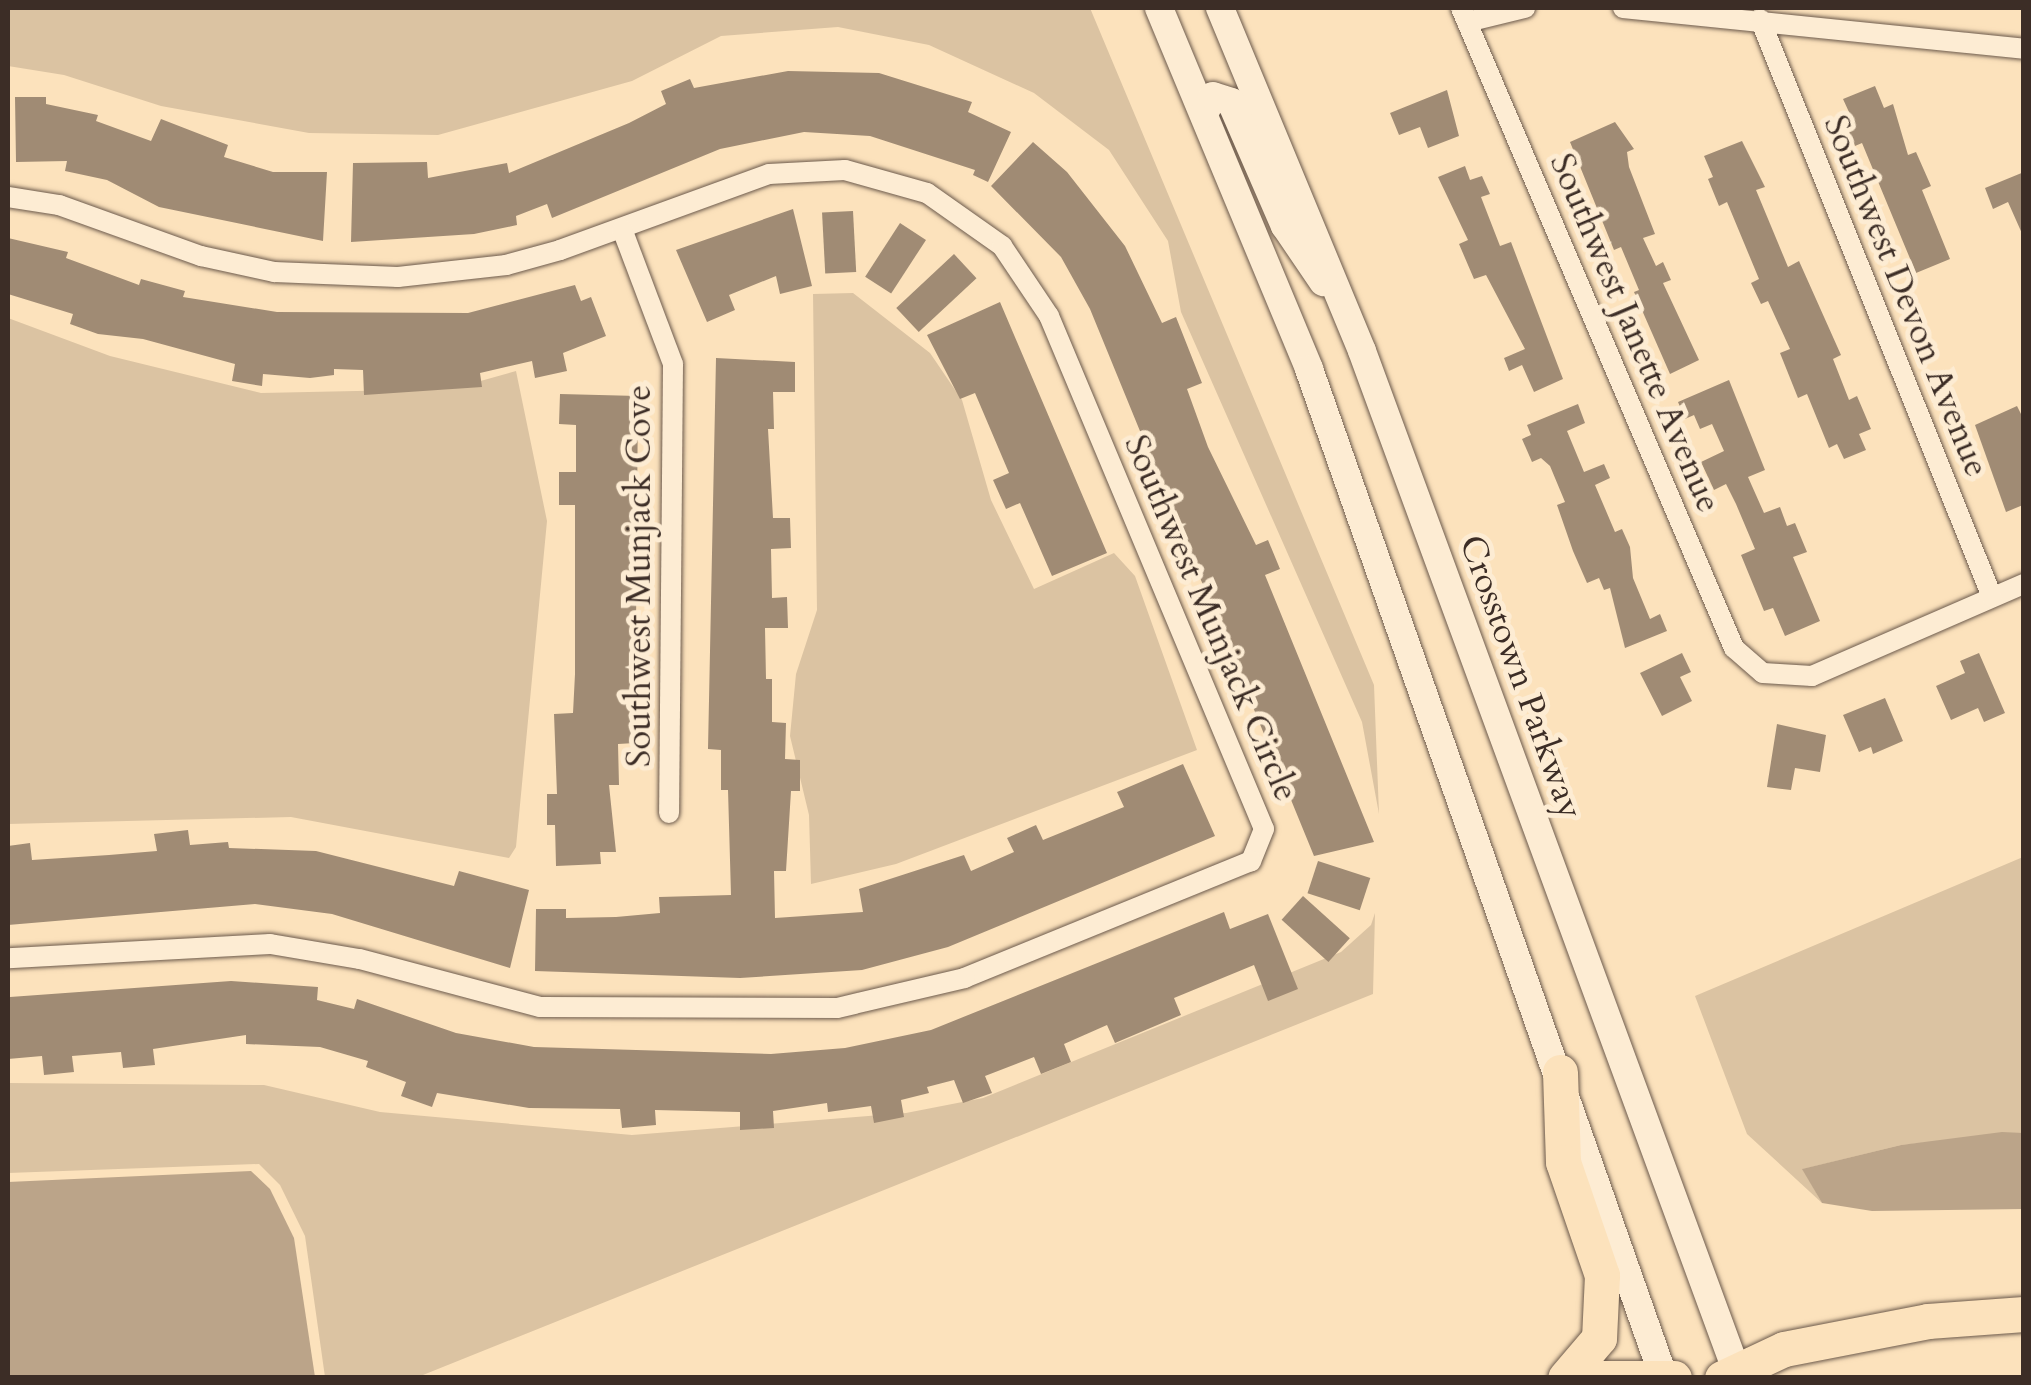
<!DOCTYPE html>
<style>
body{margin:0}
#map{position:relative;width:2031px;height:1385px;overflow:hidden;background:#fce2bc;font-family:Cardo,serif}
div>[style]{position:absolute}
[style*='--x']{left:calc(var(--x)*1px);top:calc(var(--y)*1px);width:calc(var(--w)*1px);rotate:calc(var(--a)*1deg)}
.green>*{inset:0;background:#dbc3a2}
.water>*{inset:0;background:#bba489}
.building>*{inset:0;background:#a08b74;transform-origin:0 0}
.roads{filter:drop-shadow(0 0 2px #6c5a4c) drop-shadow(0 0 2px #6c5a4c)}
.minor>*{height:20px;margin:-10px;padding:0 10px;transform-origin:10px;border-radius:10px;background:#fdecd3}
.secondary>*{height:28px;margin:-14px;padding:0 14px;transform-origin:14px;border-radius:14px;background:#fdecd3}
.motorway>*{height:35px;margin:-17.5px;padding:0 17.5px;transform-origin:17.5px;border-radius:17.5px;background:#fce2bc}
span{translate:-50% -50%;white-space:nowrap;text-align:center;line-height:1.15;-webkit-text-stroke:10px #fdecd3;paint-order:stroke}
.street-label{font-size:35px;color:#3c2d26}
.frame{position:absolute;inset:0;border:10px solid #3c2d26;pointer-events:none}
</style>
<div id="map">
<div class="green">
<i style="clip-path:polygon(8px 8px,1090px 8px,1374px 685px,1379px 814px,1362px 722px,1181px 312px,1168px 241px,1109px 150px,1034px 93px,929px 45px,838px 27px,721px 36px,632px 81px,438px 135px,309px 133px,161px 106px,64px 75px,8px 66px)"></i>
<i style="clip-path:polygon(853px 293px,930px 353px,962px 400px,991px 500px,1034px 589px,1114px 553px,1135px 576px,1197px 750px,896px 864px,811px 884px,809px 815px,790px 736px,796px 674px,817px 610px,813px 294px)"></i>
<i style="clip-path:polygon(8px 318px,110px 356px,261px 393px,452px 389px,516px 371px,547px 521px,516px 847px,509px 858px,291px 817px,8px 824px)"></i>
<i style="clip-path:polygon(2023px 857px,2023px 1133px,1901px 1145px,1803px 1169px,1822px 1203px,1747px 1134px,1695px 996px)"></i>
<i style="clip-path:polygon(1375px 913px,1373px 994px,418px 1377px,325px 1377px,305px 1236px,280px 1185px,259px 1164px,8px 1173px,8px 1083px,264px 1085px,380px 1112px,632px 1135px,906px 1113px,983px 1098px,1341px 952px,1371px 925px)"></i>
</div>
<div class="water">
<i style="clip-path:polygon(2002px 1132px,2023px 1133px,2023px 1209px,1872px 1211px,1822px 1203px,1802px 1169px,1901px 1145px)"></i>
<i style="clip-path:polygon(251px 1171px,270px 1189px,294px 1238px,315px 1377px,8px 1377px,8px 1182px)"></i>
</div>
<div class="building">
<i style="clip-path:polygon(788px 71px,879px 73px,972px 102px,968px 112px,1011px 132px,988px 182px,973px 175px,975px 170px,870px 136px,804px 132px,720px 149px,552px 218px,547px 204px,516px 216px,517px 225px,474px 234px,351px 242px,353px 163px,427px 162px,428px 178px,507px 163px,509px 173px,629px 123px,666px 104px,661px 91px,690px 79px,694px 88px)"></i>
<i style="clip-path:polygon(1875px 86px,1884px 108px,1893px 104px,1908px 155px,1916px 152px,1931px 186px,1922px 190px,1950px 259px,1916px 273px,1862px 143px,1855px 146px,1846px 126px,1854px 123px,1843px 99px)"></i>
<i style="clip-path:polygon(1447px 90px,1459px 136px,1428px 148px,1420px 127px,1399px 135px,1390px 113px)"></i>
<i style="clip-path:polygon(15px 97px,46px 97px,46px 104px,98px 115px,96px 121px,151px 141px,161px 119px,228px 145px,224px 157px,273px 172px,327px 172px,323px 241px,159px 207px,107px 180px,65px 171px,67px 161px,16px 162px)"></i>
<i style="clip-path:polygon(1615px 122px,1634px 149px,1627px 152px,1629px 167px,1655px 234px,1643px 238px,1656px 266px,1663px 262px,1671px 280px,1663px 283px,1699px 360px,1670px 374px,1634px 292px,1639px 290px,1621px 247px,1614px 250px,1570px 142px)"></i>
<i style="clip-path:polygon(1742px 141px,1765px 187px,1756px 190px,1788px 267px,1799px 261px,1841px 355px,1833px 359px,1849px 400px,1857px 396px,1871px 429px,1859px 434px,1866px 450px,1844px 459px,1837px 444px,1829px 448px,1807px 394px,1798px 398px,1780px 353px,1790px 349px,1768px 301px,1761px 304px,1751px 283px,1759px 279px,1727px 202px,1719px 206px,1708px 179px,1713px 177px,1704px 156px)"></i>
<i style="clip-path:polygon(1033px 142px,1067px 172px,1125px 246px,1162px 323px,1176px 317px,1202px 383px,1187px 389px,1208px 447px,1256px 545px,1268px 540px,1280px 569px,1265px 575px,1374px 842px,1314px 856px,1090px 309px,1061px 257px,991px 186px)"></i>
<i style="clip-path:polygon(1465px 166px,1470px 180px,1482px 176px,1490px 194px,1481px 197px,1500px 246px,1511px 242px,1563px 379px,1534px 392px,1522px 365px,1509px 371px,1504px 358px,1525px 349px,1486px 275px,1474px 279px,1459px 244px,1468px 240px,1438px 177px)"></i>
<i style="clip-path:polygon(2024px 172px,2024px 238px,2008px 202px,1993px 209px,1985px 188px)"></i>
<i style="clip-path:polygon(793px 209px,812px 286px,780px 294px,776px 276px,729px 295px,735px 310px,707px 322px,676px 250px)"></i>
<i style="left:853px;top:211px;width:61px;height:31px;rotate:87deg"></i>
<i style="left:900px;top:223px;width:31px;height:64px;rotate:33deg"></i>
<i style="clip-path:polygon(8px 238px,68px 252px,66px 258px,139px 285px,141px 279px,185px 291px,183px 297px,277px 312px,468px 313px,575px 285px,581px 301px,591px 297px,606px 336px,563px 353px,567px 371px,535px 378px,532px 361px,480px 373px,482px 387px,364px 395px,363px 370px,334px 369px,334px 375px,310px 378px,263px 374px,262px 386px,232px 381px,235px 364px,143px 339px,98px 334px,70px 324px,73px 314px,8px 294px)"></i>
<i style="left:954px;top:254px;width:33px;height:79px;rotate:47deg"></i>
<i style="clip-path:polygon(1000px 302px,1107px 553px,1052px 576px,1020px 503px,1006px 509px,993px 480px,1009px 473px,975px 393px,960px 399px,927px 335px)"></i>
<i style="clip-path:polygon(716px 358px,795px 362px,795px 392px,773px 392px,774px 429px,768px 429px,773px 518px,790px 518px,791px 548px,771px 549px,772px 598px,787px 597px,788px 628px,765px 628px,766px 679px,772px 679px,772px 722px,786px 723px,785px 759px,800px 760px,800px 791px,791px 791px,786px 871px,774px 871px,775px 918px,863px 912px,859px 889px,964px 855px,971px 871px,1014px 852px,1007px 838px,1036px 825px,1043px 840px,1124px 807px,1117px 792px,1183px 764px,1215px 836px,948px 947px,862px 970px,740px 978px,535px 971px,536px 909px,566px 909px,566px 918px,616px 917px,660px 913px,659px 897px,731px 895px,728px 790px,721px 790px,721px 750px,708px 749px)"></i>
<i style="clip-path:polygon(1729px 380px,1765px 470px,1748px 477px,1764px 513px,1780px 507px,1787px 526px,1795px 523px,1807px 552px,1793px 557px,1820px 621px,1785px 636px,1773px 608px,1764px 611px,1741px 555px,1755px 549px,1736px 504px,1726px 484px,1714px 490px,1701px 462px,1724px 451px,1712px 424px,1700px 429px,1694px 415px,1685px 419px,1678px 402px)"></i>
<i style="clip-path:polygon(560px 394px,638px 396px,635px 743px,618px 744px,619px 785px,609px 785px,616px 852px,600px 852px,601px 864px,556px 866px,555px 825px,547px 825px,547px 794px,557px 794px,554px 714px,573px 713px,575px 674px,575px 505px,559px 505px,559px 472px,576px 472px,576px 425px,559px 424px)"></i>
<i style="clip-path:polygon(1578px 404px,1585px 423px,1567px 431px,1584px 472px,1604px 464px,1610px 478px,1595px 485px,1615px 532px,1622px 529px,1630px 547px,1633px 578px,1650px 619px,1660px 614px,1667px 631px,1625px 648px,1610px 588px,1604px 590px,1599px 578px,1587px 583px,1573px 551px,1557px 505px,1565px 502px,1550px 466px,1541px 458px,1532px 462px,1522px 439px,1531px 435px,1527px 425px)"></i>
<i style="clip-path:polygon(2017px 406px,2024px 420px,2023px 505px,2006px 512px,1975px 425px)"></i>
<i style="clip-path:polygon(1682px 653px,1691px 672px,1680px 677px,1692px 701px,1662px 716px,1640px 673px)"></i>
<i style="clip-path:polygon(1979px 653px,2005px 713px,1984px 722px,1978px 708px,1951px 720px,1936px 686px,1965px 673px,1960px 661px)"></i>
<i style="clip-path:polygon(1885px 698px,1903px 741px,1873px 754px,1871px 747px,1859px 752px,1843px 715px)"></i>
<i style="clip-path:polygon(1777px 724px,1826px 735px,1820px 772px,1795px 768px,1791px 790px,1767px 787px)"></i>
<i style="clip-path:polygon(188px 830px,190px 845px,228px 842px,229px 848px,316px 851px,454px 886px,459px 871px,529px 890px,510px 968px,332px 914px,255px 904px,8px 925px,8px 846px,30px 843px,32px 860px,109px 855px,157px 851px,154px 834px)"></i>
<i style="left:1318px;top:861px;width:55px;height:34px;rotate:18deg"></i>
<i style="left:1303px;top:896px;width:63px;height:32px;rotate:42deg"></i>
<i style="clip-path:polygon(1224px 912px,1230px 929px,1268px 914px,1298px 989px,1268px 1001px,1254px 965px,1174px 998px,1181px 1015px,1115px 1043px,1107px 1025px,1064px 1044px,1071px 1062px,1041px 1074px,1034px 1057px,985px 1076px,992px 1093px,963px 1103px,954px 1080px,927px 1087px,929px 1093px,901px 1100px,904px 1117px,874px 1123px,871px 1106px,828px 1112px,827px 1103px,773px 1111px,774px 1128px,740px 1130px,740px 1112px,655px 1110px,656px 1125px,622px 1128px,620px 1109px,529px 1108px,437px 1093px,432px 1107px,401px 1096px,406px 1082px,366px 1067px,368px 1061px,320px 1047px,246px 1044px,246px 1035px,153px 1049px,155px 1065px,123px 1068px,121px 1052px,72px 1056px,74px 1072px,44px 1075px,42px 1056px,8px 1059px,10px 997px,231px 981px,318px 987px,317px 1000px,354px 1009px,357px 999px,456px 1033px,534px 1047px,771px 1054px,845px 1048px,931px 1030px)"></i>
</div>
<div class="roads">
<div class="minor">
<i style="--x:1461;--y:8;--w:696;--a:66.9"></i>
<i style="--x:1734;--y:648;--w:38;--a:41"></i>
<i style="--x:1763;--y:673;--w:49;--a:3.5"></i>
<i style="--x:1812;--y:676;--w:231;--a:-23.5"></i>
<i style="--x:1623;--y:8;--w:403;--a:5.8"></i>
<i style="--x:1760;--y:19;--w:623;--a:68.13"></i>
<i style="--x:1467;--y:22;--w:60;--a:-13.6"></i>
<i style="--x:8;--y:197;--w:52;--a:8.9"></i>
<i style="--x:59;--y:205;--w:151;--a:19.8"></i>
<i style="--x:201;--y:256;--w:75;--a:12.4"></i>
<i style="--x:274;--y:272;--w:124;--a:2.3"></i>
<i style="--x:398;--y:277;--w:109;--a:-6.3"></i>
<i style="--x:506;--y:265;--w:56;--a:-15.5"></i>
<i style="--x:560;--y:250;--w:222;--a:-20"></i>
<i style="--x:769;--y:174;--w:76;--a:-3"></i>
<i style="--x:845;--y:170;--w:85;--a:15.7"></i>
<i style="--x:927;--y:193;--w:92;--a:35.2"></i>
<i style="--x:1002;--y:246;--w:84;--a:56.1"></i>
<i style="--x:1049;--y:316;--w:556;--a:67.26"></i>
<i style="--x:1264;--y:829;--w:35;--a:112"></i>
<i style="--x:1251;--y:861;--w:309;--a:157.8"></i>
<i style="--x:965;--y:978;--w:131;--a:166.8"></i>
<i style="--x:837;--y:1008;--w:297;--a:-179.8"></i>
<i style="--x:540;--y:1007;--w:187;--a:-165.1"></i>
<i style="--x:359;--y:959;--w:90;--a:-170.4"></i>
<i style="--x:270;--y:944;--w:262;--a:176.9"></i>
<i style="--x:622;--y:229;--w:144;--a:69.3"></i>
<i style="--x:673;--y:364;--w:449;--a:90.5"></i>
</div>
<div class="secondary">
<i style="--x:1159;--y:8;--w:391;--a:67.4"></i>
<i style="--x:1309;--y:369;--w:1070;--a:70.62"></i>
<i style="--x:1220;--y:8;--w:371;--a:67.5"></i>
<i style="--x:1362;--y:351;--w:1094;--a:69.84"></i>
<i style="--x:1204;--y:114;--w:20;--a:-63"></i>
<i style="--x:1213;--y:96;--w:19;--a:18"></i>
<i style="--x:1231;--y:102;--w:135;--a:66.5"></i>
<i style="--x:1285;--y:226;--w:68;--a:55.8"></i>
</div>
<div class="motorway">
<i style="--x:1560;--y:1072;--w:90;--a:88.1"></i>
<i style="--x:1563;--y:1162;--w:120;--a:71"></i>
<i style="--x:1602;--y:1275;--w:63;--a:92.7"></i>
<i style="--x:1599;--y:1338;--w:52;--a:130.4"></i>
<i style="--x:1603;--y:1378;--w:71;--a:0"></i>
<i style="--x:1722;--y:1378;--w:68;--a:-25.1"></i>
<i style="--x:1784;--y:1349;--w:147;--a:-11"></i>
<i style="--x:1928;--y:1321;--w:96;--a:-4.2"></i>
</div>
</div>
<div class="street-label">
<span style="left:1906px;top:296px;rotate:68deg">Southwest Devon Avenue</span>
<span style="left:1635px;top:333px;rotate:67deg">Southwest Janette Avenue</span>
<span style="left:639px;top:576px;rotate:-90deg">Southwest Munjack Cove</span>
<span style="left:1211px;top:618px;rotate:67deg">Southwest Munjack Circle</span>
<span style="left:1521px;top:677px;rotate:70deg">Crosstown Parkway</span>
</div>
<div class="frame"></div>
</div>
